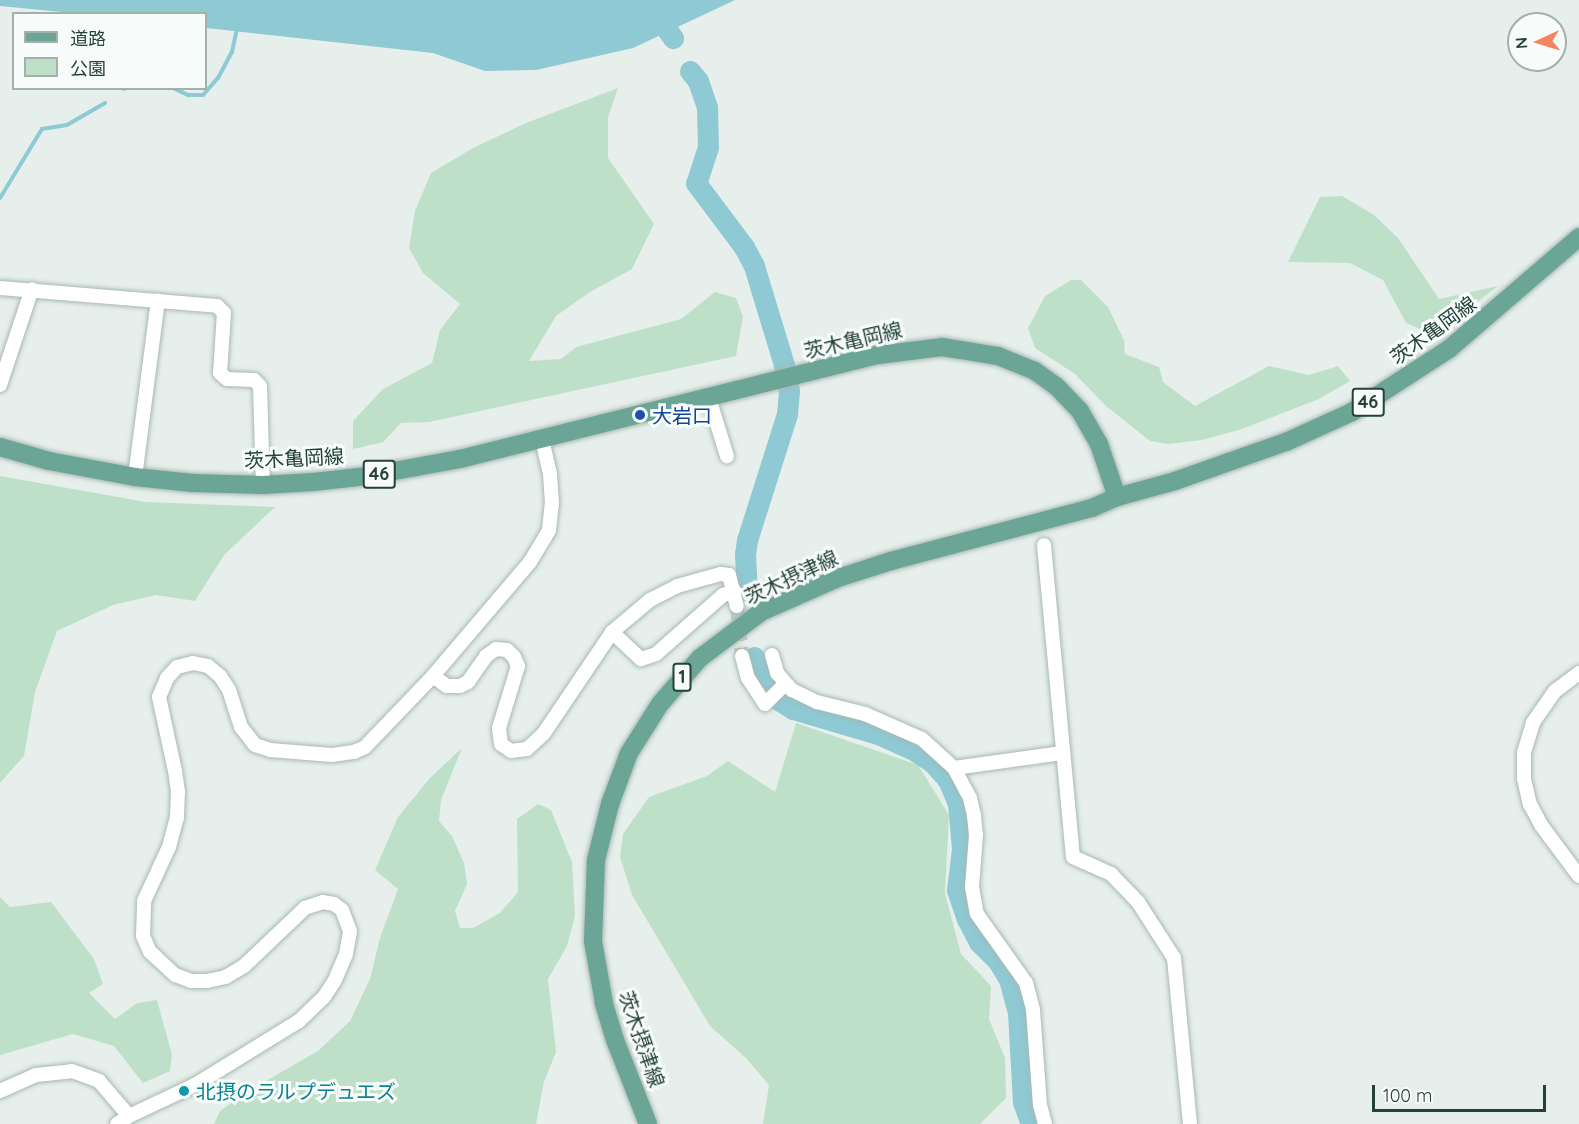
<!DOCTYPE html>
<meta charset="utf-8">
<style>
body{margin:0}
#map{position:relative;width:1579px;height:1124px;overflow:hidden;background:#e6efeb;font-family:Quicksand,"Noto Sans JP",sans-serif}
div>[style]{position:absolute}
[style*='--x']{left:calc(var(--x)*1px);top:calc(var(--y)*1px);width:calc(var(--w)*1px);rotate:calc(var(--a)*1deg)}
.green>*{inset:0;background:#bfe0c8}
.water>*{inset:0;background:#8ec9d4}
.stream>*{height:4px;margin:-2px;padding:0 2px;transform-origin:2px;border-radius:2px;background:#8ec9d4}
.river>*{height:21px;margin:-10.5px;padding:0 10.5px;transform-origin:10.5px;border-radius:10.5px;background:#8ec9d4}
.minor-tunnel>*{height:14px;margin-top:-7px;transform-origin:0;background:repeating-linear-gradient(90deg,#bfccc8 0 14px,transparent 0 21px)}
.roads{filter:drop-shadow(0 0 2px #a8b8b2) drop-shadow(0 0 2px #a8b8b2)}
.minor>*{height:14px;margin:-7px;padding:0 7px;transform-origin:7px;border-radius:7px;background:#fff}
.major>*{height:18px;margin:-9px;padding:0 9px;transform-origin:9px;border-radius:9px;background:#6aa596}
.dots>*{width:16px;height:16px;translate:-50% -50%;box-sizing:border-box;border:3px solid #f7fbf9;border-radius:50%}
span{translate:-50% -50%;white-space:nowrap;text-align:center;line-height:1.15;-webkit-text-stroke:6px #f7fbf9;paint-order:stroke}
.shield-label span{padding:2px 4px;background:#f7fbf9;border:2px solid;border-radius:4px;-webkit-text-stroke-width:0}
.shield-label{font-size:18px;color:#24423a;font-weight:700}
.street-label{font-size:20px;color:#24423a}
.transit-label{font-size:20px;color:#164399}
.left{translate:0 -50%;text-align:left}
.culture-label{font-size:20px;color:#0d838f}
.legend{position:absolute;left:12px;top:12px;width:195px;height:78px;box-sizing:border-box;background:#f7fbf9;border:2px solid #a3b1ad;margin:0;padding:8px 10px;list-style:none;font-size:18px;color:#24423a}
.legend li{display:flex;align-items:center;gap:12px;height:30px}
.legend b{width:30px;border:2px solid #a3b1ad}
.north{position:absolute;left:1507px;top:12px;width:60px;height:60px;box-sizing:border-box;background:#f7fbf9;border:2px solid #a3b1ad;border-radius:50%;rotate:266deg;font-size:16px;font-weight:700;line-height:24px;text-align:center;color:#24423a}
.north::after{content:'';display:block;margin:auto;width:21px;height:27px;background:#f4845f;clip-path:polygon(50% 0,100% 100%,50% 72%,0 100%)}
.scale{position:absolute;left:1372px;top:1085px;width:174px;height:27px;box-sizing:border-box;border:3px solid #24423a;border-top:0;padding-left:8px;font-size:18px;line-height:21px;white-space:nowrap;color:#24423a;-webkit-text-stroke:4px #f7fbf9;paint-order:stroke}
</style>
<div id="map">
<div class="green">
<i style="clip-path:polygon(618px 88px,608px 117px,608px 158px,654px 224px,632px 269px,590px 292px,556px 316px,529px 361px,561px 359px,576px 347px,681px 319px,715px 292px,736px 298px,743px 317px,736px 356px,429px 422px,401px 423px,383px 442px,353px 449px,353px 421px,383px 389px,432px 363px,440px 330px,460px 304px,423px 273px,409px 248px,415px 211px,431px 173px,473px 148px,526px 123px)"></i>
<i style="clip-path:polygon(1342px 196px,1374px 215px,1398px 238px,1439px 299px,1498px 286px,1434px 335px,1406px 323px,1383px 280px,1350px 263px,1288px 262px,1320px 197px)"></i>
<i style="clip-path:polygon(1071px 280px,1081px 280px,1108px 307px,1124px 340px,1125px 354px,1159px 367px,1163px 382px,1195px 406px,1269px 366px,1309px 375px,1338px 366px,1350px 381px,1319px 399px,1242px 429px,1202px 440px,1168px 444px,1150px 441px,1106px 406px,1075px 374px,1035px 348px,1028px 328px,1045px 296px)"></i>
<i style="clip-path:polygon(0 476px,146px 502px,275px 507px,224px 555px,195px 601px,156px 595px,113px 605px,57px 631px,35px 692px,24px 756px,0 783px)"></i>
<i style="clip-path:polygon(796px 723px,918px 765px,949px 815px,945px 893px,961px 954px,991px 986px,989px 1019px,1005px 1058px,1006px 1098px,980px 1124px,763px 1124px,769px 1085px,746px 1058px,710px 1026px,632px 895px,620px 857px,623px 834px,649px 797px,707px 776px,728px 761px,775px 792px)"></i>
<i style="clip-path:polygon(462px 748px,441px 800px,439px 821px,452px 836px,464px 863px,467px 884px,455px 911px,460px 928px,473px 928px,500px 913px,518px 892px,517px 819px,538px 804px,551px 810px,572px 862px,575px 916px,567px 946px,548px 979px,556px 1052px,544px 1082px,536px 1124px,214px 1124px,220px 1111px,250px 1090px,318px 1051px,350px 1021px,370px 979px,380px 938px,398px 889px,375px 870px,398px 817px,430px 778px)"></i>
<i style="clip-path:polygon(0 897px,10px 907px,51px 902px,94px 959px,103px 984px,89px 993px,115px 1019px,137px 1003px,157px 1000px,172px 1055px,170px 1071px,143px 1083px,114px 1046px,73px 1034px,0 1055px)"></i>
</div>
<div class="water">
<i style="clip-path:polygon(0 0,735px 0,633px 48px,536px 70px,485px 71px,433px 53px,206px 28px,206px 14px,72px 13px,0 6px)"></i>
</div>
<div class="stream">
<i style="--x:173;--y:88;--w:17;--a:25"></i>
<i style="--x:188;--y:95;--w:15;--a:0"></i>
<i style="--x:203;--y:95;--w:23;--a:-49"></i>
<i style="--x:218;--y:78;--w:30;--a:-62"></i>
<i style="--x:232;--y:52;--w:24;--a:-78"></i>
<i style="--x:124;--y:89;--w:2;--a:-27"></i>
<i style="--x:0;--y:198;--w:81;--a:-58.7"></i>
<i style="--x:42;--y:129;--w:25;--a:-9"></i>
<i style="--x:67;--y:125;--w:44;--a:-30.1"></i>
</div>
<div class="river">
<i style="--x:652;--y:9;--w:36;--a:54"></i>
<i style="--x:690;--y:71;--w:13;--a:51"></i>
<i style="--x:698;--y:81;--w:28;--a:71"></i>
<i style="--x:707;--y:107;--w:40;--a:88.6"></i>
<i style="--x:708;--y:147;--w:38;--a:108"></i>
<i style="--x:696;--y:183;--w:80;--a:53.1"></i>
<i style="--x:744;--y:247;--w:21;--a:62"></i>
<i style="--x:754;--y:266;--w:103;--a:73.1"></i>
<i style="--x:784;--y:365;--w:26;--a:79"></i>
<i style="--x:789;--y:391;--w:23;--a:95"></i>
<i style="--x:787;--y:414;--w:132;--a:107.6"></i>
<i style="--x:747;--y:540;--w:14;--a:98"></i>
<i style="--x:745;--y:554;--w:37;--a:87"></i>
<i style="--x:754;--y:657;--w:23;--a:70"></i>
<i style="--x:762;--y:679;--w:25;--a:53"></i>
<i style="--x:777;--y:699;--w:19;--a:32"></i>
<i style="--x:793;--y:709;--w:89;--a:16.4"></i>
<i style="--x:878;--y:734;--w:37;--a:24"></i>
<i style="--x:912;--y:749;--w:24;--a:33"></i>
<i style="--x:932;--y:762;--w:24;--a:48"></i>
<i style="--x:948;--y:780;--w:25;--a:67"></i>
<i style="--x:958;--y:803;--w:46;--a:85"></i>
<i style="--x:962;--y:849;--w:41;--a:97"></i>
<i style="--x:957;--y:890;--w:31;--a:71"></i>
<i style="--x:967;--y:919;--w:26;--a:62"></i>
<i style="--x:979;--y:942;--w:27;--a:45"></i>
<i style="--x:998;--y:961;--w:21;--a:59"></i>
<i style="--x:1009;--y:979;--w:35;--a:75"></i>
<i style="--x:1018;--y:1013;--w:89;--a:86.8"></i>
<i style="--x:1023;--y:1102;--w:23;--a:70"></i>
</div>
<div class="minor-tunnel">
<i style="--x:737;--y:606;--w:50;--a:84.3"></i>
</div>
<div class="roads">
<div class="minor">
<i style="--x:0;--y:288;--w:218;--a:4.7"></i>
<i style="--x:217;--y:306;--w:10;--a:45"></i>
<i style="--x:224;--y:313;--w:60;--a:93.8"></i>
<i style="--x:220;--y:373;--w:9;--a:41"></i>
<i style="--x:227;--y:379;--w:27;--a:2"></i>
<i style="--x:254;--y:380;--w:8;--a:45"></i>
<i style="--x:260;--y:386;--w:99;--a:88.3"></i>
<i style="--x:0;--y:385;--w:101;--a:-71.6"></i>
<i style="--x:709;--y:398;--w:61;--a:72.8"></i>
<i style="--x:135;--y:477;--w:178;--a:-82.6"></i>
<i style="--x:1044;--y:545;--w:313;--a:84.7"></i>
<i style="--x:1073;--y:857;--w:42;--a:24.1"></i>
<i style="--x:1111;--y:874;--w:39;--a:46"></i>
<i style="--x:1138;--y:902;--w:67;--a:57.3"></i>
<i style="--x:1174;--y:958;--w:167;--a:84.5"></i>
<i style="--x:612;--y:632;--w:40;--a:43"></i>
<i style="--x:641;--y:659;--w:16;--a:-18"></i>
<i style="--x:656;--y:654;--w:89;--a:-41.4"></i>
<i style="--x:723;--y:595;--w:12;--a:-20"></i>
<i style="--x:772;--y:655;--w:19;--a:74"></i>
<i style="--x:777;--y:673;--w:23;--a:49"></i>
<i style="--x:792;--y:690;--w:28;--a:26"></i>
<i style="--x:817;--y:702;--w:49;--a:14"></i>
<i style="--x:865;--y:714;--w:62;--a:23.7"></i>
<i style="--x:922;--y:739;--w:43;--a:42.2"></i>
<i style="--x:954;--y:768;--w:34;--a:62"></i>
<i style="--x:970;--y:798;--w:18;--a:77"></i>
<i style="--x:974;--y:816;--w:19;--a:84"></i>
<i style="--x:976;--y:835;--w:52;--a:94.4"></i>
<i style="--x:972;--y:887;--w:27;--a:80"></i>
<i style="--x:977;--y:914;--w:85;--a:54.6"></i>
<i style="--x:1026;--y:983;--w:28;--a:75"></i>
<i style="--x:1033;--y:1010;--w:95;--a:85.8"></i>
<i style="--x:1040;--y:1105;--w:20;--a:75"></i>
<i style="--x:742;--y:656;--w:23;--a:75"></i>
<i style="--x:748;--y:678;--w:31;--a:57"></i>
<i style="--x:765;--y:704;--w:28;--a:-45"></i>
<i style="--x:1579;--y:673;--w:30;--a:143"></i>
<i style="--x:1555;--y:691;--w:39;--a:125"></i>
<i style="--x:1533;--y:723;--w:31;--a:107"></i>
<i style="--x:1524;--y:753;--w:26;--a:90"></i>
<i style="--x:1524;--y:779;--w:26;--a:77"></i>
<i style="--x:1530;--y:804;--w:24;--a:62"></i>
<i style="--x:1541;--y:825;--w:64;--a:53.3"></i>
<i style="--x:433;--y:676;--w:17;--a:36"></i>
<i style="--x:447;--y:686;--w:13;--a:0"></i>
<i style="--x:460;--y:686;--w:9;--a:-27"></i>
<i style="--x:468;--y:682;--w:32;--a:-55"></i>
<i style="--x:486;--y:656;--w:12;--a:-35"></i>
<i style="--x:496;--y:649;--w:11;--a:5"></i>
<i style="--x:507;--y:650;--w:10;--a:45"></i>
<i style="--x:514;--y:657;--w:10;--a:66"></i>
<i style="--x:518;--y:666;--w:65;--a:107"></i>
<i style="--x:499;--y:728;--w:16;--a:83"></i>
<i style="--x:501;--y:744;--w:12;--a:35"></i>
<i style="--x:511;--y:751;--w:16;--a:-7"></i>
<i style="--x:527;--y:749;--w:23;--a:-43"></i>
<i style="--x:544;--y:733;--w:122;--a:-56"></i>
<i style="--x:612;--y:632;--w:50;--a:-40.1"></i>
<i style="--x:650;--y:600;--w:30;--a:-27"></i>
<i style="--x:677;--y:586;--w:46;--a:-15.3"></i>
<i style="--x:721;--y:574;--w:8;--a:7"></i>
<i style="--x:729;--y:575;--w:32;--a:76"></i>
<i style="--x:954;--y:768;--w:109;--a:-7.9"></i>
<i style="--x:0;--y:1091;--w:39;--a:-24"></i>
<i style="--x:36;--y:1075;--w:36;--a:-6"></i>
<i style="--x:72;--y:1071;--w:29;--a:20"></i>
<i style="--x:99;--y:1081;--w:46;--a:49.4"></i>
<i style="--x:117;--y:1124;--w:14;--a:-34"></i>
<i style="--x:129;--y:1116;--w:73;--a:-25.2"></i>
<i style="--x:195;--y:1085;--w:122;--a:-31.6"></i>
<i style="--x:299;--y:1021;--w:35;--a:-44"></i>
<i style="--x:324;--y:997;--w:20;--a:-57"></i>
<i style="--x:335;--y:980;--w:28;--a:-67"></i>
<i style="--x:346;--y:954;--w:23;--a:-80"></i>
<i style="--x:350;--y:931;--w:22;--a:-111"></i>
<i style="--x:342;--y:910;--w:10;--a:-143"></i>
<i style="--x:334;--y:904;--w:11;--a:-170"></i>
<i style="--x:323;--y:902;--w:19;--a:162"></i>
<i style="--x:305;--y:908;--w:84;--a:136.4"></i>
<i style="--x:244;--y:966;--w:21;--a:149"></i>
<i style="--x:226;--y:977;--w:19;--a:168"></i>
<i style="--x:207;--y:981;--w:16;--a:180"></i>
<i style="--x:191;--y:981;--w:17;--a:-159"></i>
<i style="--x:175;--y:975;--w:34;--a:-137"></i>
<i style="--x:150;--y:952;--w:17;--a:-114"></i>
<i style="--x:143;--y:936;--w:35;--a:-88"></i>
<i style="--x:144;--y:901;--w:60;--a:-65.2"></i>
<i style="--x:169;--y:847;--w:30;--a:-75"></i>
<i style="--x:177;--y:818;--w:26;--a:-88"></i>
<i style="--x:178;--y:792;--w:21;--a:-98"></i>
<i style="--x:175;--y:771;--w:76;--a:-102.2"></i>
<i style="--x:159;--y:697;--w:21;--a:-67"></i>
<i style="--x:167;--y:678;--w:15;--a:-48"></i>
<i style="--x:177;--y:667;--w:16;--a:-14"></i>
<i style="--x:193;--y:663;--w:15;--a:11"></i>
<i style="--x:208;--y:666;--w:16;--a:40"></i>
<i style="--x:220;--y:676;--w:17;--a:57"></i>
<i style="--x:229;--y:690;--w:39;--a:72"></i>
<i style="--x:241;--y:727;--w:23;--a:52"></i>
<i style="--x:255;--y:745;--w:16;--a:18"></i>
<i style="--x:270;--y:750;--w:62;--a:4.6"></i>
<i style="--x:332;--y:755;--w:22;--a:-8"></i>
<i style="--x:354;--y:752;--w:12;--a:-24"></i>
<i style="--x:365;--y:747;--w:98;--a:-46.2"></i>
<i style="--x:433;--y:676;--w:150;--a:-49.6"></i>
<i style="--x:530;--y:562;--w:37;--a:-59"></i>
<i style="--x:549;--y:530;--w:27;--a:-84"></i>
<i style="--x:552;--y:503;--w:29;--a:-94"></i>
<i style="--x:550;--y:474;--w:35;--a:-103"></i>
</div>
<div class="major">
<i style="--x:0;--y:447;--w:51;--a:15.9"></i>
<i style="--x:49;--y:461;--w:87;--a:10.5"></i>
<i style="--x:135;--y:477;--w:58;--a:5.9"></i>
<i style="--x:193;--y:483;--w:70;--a:1.6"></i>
<i style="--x:263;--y:485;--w:50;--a:-3.4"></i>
<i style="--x:313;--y:482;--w:54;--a:-6.3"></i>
<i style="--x:367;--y:476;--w:95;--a:-10.4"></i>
<i style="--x:460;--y:459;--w:431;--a:-14"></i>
<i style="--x:878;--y:355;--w:64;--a:-7.1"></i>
<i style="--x:942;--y:347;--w:57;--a:9.1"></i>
<i style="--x:998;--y:356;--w:40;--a:22"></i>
<i style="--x:1035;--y:371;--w:26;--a:36"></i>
<i style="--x:1056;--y:386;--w:35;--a:46"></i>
<i style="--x:1080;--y:411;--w:38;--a:60"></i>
<i style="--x:1099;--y:444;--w:56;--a:71.2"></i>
<i style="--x:648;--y:1124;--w:90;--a:-111.4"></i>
<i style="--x:615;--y:1040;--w:39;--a:-107"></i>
<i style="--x:604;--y:1003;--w:63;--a:-100.1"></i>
<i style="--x:593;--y:941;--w:81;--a:-87.9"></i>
<i style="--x:596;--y:860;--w:58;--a:-76"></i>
<i style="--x:610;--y:804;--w:54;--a:-69.6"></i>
<i style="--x:629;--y:753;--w:58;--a:-57.7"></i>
<i style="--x:660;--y:704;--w:61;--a:-49"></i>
<i style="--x:700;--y:658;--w:76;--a:-37"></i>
<i style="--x:761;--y:612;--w:84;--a:-23.8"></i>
<i style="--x:838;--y:578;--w:56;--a:-17.8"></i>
<i style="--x:891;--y:561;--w:208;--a:-14.8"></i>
<i style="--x:1092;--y:508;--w:27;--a:-24"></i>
<i style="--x:1117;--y:497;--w:60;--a:-15.4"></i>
<i style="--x:1175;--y:481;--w:118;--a:-19.4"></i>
<i style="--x:1286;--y:442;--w:72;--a:-24.4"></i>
<i style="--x:1352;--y:412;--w:116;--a:-33"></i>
<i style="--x:1449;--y:349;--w:172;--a:-40.7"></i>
</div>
</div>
<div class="dots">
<i style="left:640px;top:415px;background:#1a4fb4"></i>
<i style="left:184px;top:1091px;background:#0f9aa8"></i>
</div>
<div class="shield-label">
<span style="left:1368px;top:402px">46</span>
<span style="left:379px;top:474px">46</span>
<span style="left:682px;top:677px">1</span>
</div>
<div class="street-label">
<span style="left:1433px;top:330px;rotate:-36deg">茨木亀岡線</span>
<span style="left:853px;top:340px;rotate:-13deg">茨木亀岡線</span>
<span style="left:294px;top:458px;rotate:-3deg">茨木亀岡線</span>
<span style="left:791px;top:577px;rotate:-25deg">茨木摂津線</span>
<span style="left:642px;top:1039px;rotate:71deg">茨木摂津線</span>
</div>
<div class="transit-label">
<span class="left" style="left:652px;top:415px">大岩口</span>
</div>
<div class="culture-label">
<span class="left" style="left:196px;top:1091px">北摂のラルプデュエズ</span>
</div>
<ul class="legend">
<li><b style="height:8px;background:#6aa596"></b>道路</li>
<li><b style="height:16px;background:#bfe0c8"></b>公園</li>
</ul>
<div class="north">N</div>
<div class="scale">100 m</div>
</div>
